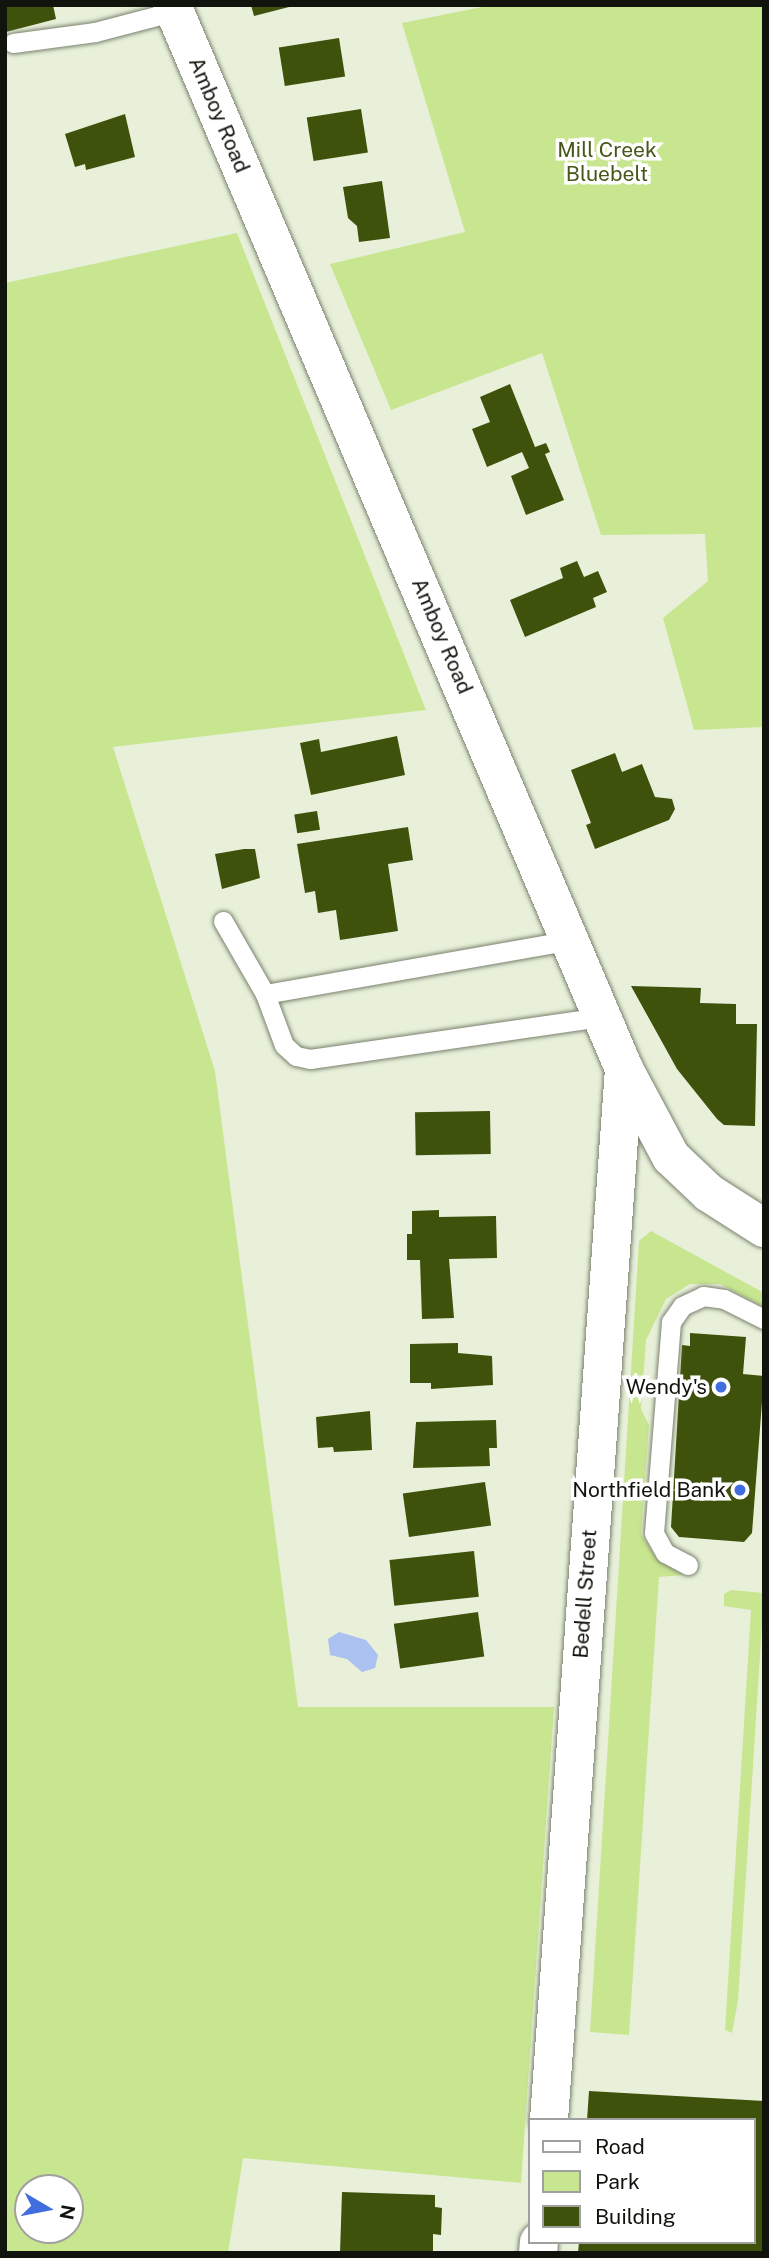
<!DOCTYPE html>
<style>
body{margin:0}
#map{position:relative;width:769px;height:2258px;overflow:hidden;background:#e8f0da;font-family:"Public Sans",sans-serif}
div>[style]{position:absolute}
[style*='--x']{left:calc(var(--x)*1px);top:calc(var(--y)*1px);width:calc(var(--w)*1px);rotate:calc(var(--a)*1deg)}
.green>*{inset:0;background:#c8e690}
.water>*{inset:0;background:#abc1f0}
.building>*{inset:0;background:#3f520b;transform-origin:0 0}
.roads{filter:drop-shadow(0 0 2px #7a826e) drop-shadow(0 0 2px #7a826e)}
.lane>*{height:19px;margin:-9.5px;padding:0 9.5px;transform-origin:9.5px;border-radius:9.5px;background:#fff}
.street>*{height:38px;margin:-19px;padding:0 19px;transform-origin:19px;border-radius:19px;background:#fff}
.secondary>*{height:38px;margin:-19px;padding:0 19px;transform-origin:19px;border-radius:19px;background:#fff}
.dots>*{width:19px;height:19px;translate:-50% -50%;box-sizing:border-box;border:4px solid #fff;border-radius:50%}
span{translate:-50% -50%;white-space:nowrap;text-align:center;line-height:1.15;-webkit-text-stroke:7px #fff;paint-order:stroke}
.street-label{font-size:21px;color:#11140c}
.park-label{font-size:21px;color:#455719}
.poi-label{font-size:21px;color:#11140c}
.right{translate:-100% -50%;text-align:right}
.frame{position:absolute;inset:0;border:7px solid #11140c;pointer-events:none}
.legend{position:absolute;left:528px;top:2118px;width:228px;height:126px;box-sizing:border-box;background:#fff;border:2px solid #a0a19e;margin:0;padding:9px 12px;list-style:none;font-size:21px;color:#11140c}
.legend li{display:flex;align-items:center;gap:14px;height:35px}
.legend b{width:35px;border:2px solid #a0a19e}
.north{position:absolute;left:14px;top:2174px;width:70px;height:70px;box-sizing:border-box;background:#fff;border:2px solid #a0a19e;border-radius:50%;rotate:100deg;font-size:19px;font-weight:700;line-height:28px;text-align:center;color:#11140c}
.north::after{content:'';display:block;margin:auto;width:24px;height:32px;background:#406edf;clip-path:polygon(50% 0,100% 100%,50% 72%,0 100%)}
</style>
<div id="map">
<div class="green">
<i style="clip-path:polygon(492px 5px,764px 5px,764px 727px,694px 730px,663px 618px,708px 581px,705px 534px,601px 535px,542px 353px,391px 410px,330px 264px,465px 232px,402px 23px)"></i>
<i style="clip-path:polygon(evenodd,237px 233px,426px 710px,113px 747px,215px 1071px,298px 1707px,554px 1707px,521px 2183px,243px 2158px,228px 2253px,5px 2253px,5px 283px,237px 233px,70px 2188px,70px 2230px,28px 2230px,28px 2188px,70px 2188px)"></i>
<i style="clip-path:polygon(651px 1231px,764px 1293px,764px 1307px,720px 1284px,690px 1284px,666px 1299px,646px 1340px,641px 1409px,649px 1425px,641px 1534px,657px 1559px,683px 1575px,659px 1577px,629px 2035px,590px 2032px,639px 1241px)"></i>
<i style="clip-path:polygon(731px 1590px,764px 1593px,738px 2001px,732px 2033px,725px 2030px,751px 1610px,724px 1606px,724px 1594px)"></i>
</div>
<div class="water">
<i style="clip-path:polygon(339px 1632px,366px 1640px,378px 1655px,375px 1668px,362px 1672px,347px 1659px,330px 1655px,328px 1639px)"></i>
</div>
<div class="building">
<i style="clip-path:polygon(5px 5px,53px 5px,56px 19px,6px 32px)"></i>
<i style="clip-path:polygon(251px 5px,293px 5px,293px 6px,254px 16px)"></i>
<i style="left:339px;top:38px;width:39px;height:61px;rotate:81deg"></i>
<i style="left:361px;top:109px;width:44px;height:55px;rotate:81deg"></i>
<i style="clip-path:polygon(125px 114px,135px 157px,86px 170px,85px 164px,75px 167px,65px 134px)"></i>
<i style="clip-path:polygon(382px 181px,390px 238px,359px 242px,357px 226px,348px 218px,343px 187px)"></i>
<i style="clip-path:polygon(510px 384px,535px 447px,546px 443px,550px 452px,545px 454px,564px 500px,526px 515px,511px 476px,529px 468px,522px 452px,487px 467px,472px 429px,490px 422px,480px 397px)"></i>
<i style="clip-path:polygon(577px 561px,584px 577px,598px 571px,607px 592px,593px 598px,596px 607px,525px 637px,510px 600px,563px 578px,560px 568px)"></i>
<i style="clip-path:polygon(397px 736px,405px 775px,311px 795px,300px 743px,319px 739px,321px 752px)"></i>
<i style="clip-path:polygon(615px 753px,622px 772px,642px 764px,655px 797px,672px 799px,675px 809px,669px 820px,595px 849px,586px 825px,591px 823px,571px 770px)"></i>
<i style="left:317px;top:811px;width:19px;height:23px;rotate:81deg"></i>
<i style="clip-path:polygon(408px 827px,413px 860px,388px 864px,398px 931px,340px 940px,336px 910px,318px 913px,315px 891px,305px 893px,297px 844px)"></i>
<i style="clip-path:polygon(244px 849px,255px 849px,260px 878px,222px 889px,215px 854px)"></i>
<i style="clip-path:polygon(631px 986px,701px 988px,700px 1003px,736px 1004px,736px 1024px,757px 1024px,755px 1126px,724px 1125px,717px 1119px,677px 1069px)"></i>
<i style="left:490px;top:1111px;width:43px;height:75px;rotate:89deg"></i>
<i style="clip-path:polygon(439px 1210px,439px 1217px,496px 1216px,497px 1258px,449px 1259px,454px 1318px,422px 1319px,420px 1260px,407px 1260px,407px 1234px,412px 1234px,412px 1211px)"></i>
<i style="clip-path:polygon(690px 1333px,746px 1337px,743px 1374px,764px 1376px,752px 1533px,744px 1542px,679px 1537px,671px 1527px,682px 1345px,690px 1346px)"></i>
<i style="clip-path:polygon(458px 1343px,458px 1353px,492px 1356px,493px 1385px,431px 1389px,431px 1383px,410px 1383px,410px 1344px)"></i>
<i style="clip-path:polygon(370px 1411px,372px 1450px,334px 1452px,333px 1447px,318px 1448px,316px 1417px)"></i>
<i style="clip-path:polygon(496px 1420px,497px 1448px,489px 1448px,490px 1466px,413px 1468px,416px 1422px)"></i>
<i style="left:485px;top:1482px;width:44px;height:83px;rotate:82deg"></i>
<i style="left:474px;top:1551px;width:46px;height:85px;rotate:84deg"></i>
<i style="left:478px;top:1612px;width:45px;height:85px;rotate:82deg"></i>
<i style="clip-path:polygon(589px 2091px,764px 2101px,764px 2253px,578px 2253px,579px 2242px,753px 2242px,753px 2120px,587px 2120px)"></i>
<i style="clip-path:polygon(342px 2192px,435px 2195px,435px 2207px,442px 2208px,441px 2235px,433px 2234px,433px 2253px,340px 2253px)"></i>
</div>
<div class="roads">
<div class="lane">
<i style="--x:13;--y:43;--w:83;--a:-7.6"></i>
<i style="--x:95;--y:32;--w:83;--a:-14.7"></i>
<i style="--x:223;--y:921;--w:84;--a:60.1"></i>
<i style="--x:265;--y:994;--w:312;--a:-10"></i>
<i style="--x:265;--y:994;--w:54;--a:69.6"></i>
<i style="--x:284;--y:1045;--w:16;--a:43"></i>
<i style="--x:296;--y:1056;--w:14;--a:12"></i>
<i style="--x:310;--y:1059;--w:295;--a:-8.2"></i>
<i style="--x:688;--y:1565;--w:26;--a:-152"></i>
<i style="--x:665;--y:1553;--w:23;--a:-119"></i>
<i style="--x:654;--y:1533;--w:212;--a:-85.4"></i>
<i style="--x:671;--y:1322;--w:19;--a:-55"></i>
<i style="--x:682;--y:1306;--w:23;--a:-25"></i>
<i style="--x:703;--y:1296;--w:21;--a:8"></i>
<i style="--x:724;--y:1299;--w:45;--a:26.6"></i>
</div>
<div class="street">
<i style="--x:549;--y:2120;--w:1054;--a:-85.92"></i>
<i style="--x:538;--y:2253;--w:11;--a:-85"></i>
</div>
<div class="secondary">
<i style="--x:172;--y:5;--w:1156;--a:66.98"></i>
<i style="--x:624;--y:1069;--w:100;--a:61.9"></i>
<i style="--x:671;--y:1157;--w:52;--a:43.5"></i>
<i style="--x:709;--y:1193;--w:65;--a:32.5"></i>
</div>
</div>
<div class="dots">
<i style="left:721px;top:1387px;background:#406edf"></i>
<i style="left:740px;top:1490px;background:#406edf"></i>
</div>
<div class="street-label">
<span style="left:219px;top:115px;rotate:67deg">Amboy Road</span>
<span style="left:442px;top:636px;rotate:67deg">Amboy Road</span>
<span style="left:585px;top:1594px;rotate:-86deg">Bedell Street</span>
</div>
<div class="park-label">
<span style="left:607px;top:162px">Mill Creek<br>Bluebelt</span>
</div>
<div class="poi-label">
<span class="right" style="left:707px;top:1387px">Wendy's</span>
<span class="right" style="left:726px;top:1490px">Northfield Bank</span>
</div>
<div class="frame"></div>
<ul class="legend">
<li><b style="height:9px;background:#fff"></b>Road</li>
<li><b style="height:19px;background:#c8e690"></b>Park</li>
<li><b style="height:19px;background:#3f520b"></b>Building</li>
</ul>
<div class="north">N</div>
</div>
